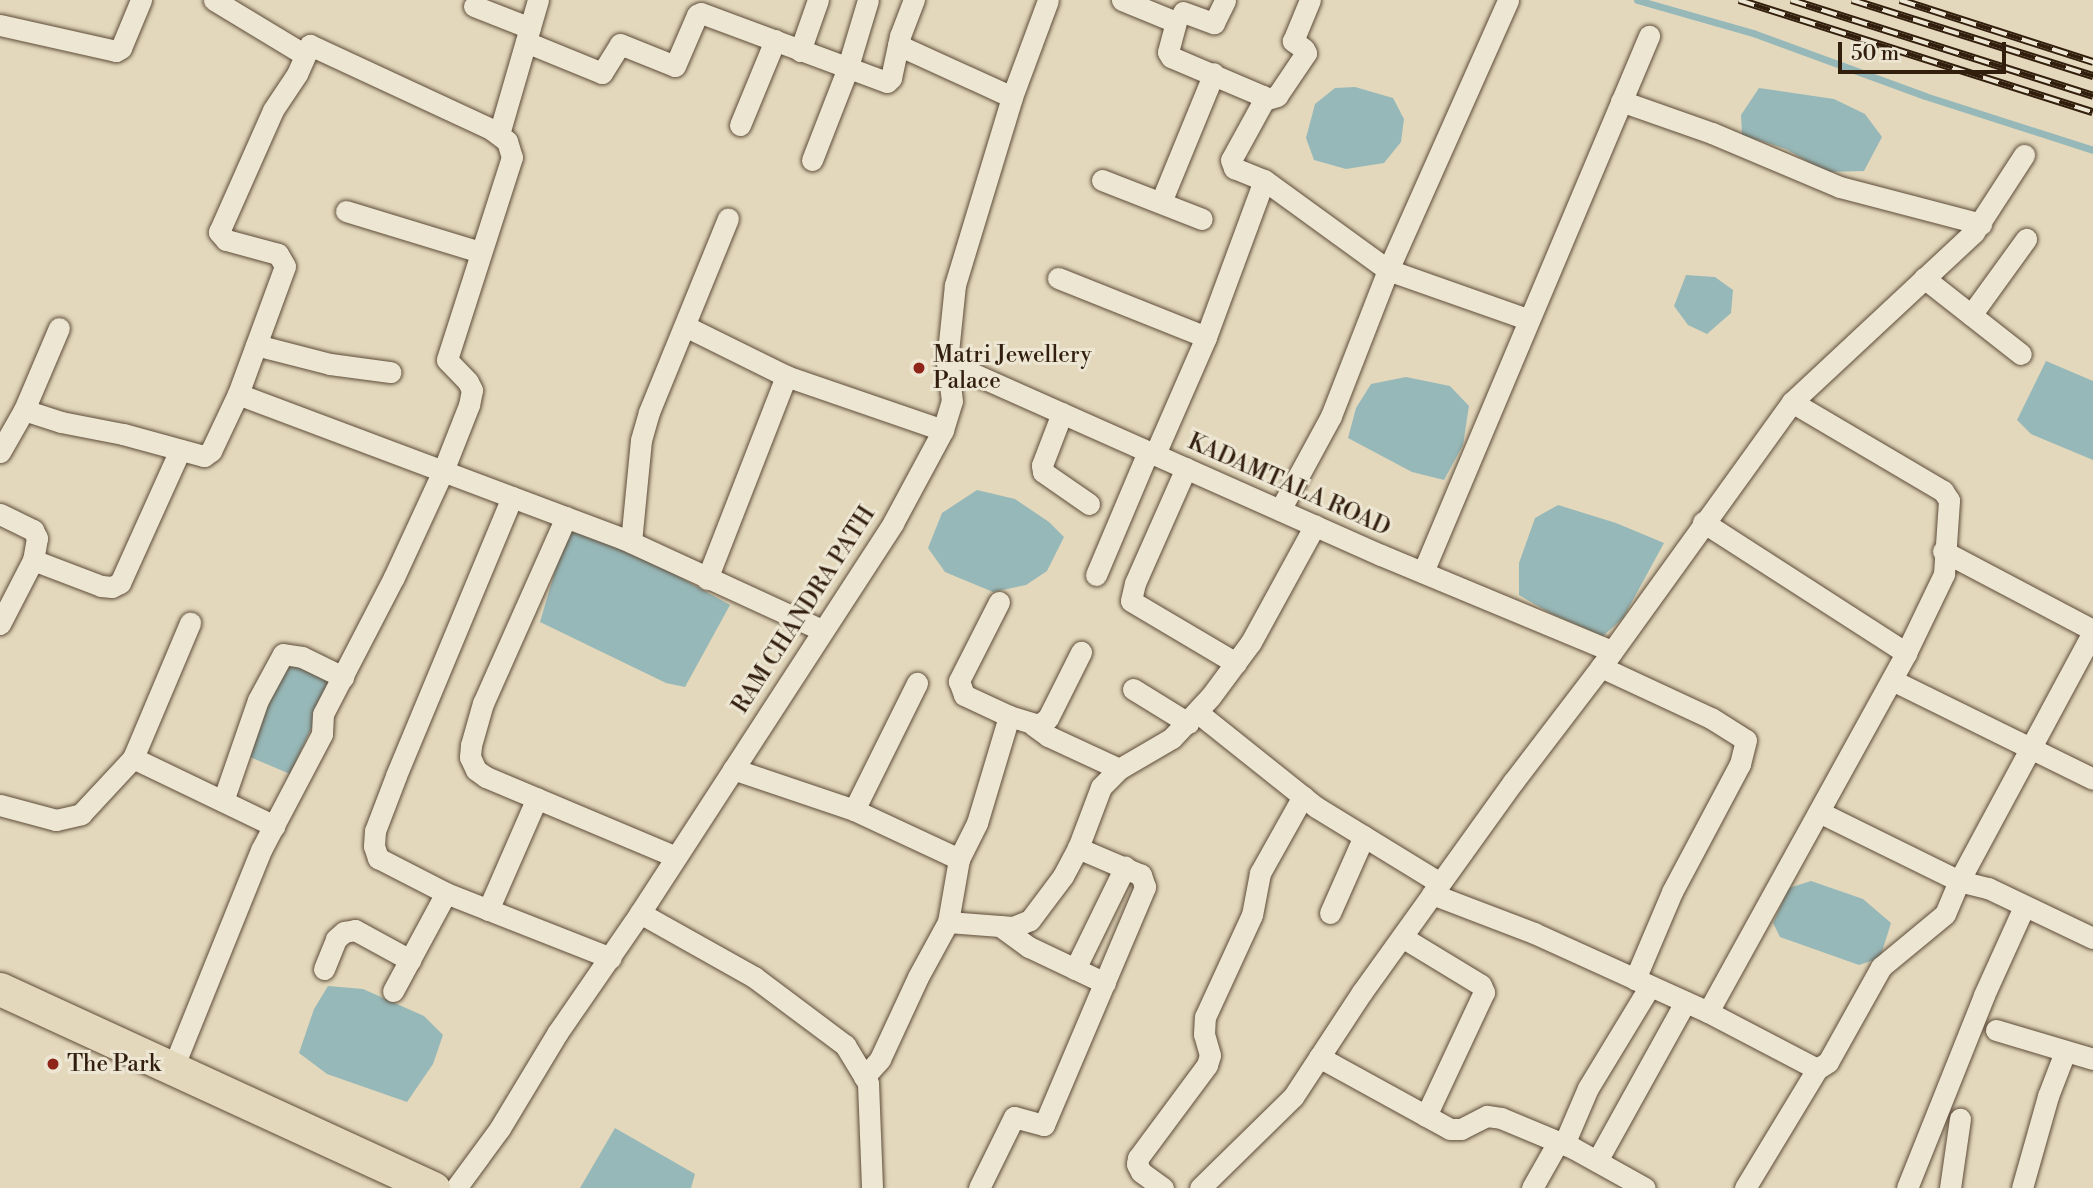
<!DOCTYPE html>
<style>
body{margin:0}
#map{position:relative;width:2093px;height:1188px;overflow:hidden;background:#e3d8bc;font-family:"Libre Bodoni",serif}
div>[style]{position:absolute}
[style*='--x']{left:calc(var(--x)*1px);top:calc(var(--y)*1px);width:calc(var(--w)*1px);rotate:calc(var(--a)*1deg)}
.water>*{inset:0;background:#97b8b8}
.stream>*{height:7px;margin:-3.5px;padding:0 3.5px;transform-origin:3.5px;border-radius:3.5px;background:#97b8b8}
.roads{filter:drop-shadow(0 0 2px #5e4c39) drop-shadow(0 0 2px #5e4c39)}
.street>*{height:21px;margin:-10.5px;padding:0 10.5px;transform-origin:10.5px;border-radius:10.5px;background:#ede6d3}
.primary>*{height:33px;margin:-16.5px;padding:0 16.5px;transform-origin:16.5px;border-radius:16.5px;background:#e3d8bc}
.rail>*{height:8px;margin-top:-4px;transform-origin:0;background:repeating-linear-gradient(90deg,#ede6d3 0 16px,#321e0d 0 32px);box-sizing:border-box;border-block:2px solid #321e0d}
.dots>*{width:19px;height:19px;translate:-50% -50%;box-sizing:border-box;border:4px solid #ede6d3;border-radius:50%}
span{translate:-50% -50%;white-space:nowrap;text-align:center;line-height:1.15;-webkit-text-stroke:6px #ede6d3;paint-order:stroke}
.poi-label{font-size:23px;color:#321e0d}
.left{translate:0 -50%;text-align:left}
.street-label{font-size:23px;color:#321e0d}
.scale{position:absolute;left:1838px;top:42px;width:168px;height:32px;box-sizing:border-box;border:4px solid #321e0d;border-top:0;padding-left:9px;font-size:21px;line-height:24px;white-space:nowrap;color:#321e0d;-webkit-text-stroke:5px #ede6d3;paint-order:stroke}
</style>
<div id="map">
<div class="water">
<i style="clip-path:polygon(1355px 87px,1393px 98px,1404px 119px,1401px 142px,1384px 163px,1346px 169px,1314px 160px,1306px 138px,1315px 104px,1335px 88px)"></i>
<i style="clip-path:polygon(1759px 88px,1834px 99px,1865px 114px,1882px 137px,1864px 171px,1826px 172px,1786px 149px,1742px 135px,1741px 115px)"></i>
<i style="clip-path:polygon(1686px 275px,1715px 277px,1733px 290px,1731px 313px,1707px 334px,1688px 325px,1674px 306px)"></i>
<i style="clip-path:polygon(2046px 361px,2093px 381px,2093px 460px,2031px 434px,2017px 420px)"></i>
<i style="clip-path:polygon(1406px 377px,1450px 386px,1469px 406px,1463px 445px,1444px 480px,1412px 472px,1348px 438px,1356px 408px,1371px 384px)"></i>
<i style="clip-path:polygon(977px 490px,1015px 499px,1049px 522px,1064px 537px,1047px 571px,1026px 585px,993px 592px,945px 572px,928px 548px,942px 513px)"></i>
<i style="clip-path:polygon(1558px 505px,1616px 523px,1664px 543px,1623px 618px,1603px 636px,1550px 613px,1519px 595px,1519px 563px,1535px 518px)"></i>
<i style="clip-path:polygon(567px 530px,627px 548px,730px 605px,685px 687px,666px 683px,540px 622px)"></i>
<i style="clip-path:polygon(295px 665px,334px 680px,290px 774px,250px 757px,276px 675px)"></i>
<i style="clip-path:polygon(1811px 881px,1863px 899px,1891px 923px,1880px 958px,1859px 965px,1780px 937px,1773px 923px,1789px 888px)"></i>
<i style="clip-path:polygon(328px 986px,363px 989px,424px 1016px,443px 1035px,433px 1064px,407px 1102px,327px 1074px,299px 1053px,314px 1009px)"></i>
<i style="clip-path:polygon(615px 1128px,695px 1174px,691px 1188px,580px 1188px)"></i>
</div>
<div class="stream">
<i style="--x:1637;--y:0;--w:121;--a:15.9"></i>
<i style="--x:1753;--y:33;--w:183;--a:20.1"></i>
<i style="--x:1925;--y:96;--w:176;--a:17.8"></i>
</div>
<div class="roads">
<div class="street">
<i style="--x:214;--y:0;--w:106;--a:31.1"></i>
<i style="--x:1122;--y:0;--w:58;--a:22.2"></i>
<i style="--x:1176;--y:22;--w:31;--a:105"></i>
<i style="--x:1168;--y:52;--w:6;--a:59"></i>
<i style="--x:1171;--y:57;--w:100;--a:23"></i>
<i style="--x:1263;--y:96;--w:4;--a:76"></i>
<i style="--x:1264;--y:100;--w:68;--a:118.8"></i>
<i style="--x:1231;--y:160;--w:9;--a:69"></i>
<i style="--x:1234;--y:168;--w:32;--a:22"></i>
<i style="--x:1264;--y:180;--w:153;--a:36"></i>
<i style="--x:1388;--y:270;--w:147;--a:19.4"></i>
<i style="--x:474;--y:6;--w:60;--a:21.4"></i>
<i style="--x:1183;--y:12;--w:33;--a:20"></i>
<i style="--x:1214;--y:23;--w:25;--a:-64"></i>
<i style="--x:0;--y:25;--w:119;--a:12.6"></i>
<i style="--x:116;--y:51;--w:6;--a:-31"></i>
<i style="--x:121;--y:48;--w:52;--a:-67.4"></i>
<i style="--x:526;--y:42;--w:82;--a:22.2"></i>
<i style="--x:602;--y:73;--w:34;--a:-58"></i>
<i style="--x:620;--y:44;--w:59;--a:21.8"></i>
<i style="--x:675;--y:66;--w:56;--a:-66.7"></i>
<i style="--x:697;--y:15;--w:4;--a:-27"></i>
<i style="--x:701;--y:13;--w:198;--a:20.4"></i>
<i style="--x:887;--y:82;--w:6;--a:-45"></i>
<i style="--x:891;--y:78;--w:43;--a:-77.9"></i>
<i style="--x:900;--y:36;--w:39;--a:-69"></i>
<i style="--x:898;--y:45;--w:125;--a:24.5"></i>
<i style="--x:800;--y:51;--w:54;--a:-70.6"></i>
<i style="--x:1264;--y:100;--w:14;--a:-17"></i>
<i style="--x:1277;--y:96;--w:52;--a:-56"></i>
<i style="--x:1306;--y:53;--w:4;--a:-117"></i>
<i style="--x:1304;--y:49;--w:14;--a:-144"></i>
<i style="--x:1293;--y:41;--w:44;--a:-67.5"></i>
<i style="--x:1621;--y:101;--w:96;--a:19.4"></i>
<i style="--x:1712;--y:133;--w:139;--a:22.9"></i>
<i style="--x:1840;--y:187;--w:146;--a:14.7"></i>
<i style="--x:740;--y:125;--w:92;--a:-67.6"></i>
<i style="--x:499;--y:134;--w:140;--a:-73.8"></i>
<i style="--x:812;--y:160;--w:97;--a:-68.7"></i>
<i style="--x:847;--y:70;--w:73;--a:-73.3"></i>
<i style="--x:1102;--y:180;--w:107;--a:21.3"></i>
<i style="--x:1161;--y:202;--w:139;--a:-67.7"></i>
<i style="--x:346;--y:211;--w:140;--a:17"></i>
<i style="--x:1058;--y:278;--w:159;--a:21.7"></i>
<i style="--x:1924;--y:278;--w:123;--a:38.1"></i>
<i style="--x:1971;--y:315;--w:94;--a:-54.1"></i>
<i style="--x:685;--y:326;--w:113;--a:26.3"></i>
<i style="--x:786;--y:376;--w:166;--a:19"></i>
<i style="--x:256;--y:345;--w:76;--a:14.4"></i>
<i style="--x:330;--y:364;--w:61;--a:7.6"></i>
<i style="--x:947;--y:362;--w:475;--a:24"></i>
<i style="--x:1381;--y:555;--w:250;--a:22.6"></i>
<i style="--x:238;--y:394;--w:412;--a:20.6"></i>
<i style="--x:624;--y:539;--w:218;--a:24.7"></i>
<i style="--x:24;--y:410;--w:39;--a:18"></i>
<i style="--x:61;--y:422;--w:63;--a:11"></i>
<i style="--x:123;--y:434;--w:84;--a:15.2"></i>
<i style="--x:204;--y:456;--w:9;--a:-36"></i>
<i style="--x:211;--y:451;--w:63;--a:-64.7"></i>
<i style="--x:238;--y:394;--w:136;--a:-69.8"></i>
<i style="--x:285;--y:266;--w:14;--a:-120"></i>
<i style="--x:278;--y:254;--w:54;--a:-164.9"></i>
<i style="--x:226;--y:240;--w:11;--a:-131"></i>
<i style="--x:219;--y:232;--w:133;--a:-66.1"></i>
<i style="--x:273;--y:110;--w:43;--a:-56.3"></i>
<i style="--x:297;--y:74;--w:32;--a:-66"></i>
<i style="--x:310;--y:45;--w:200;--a:24.9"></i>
<i style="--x:491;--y:129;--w:20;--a:37"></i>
<i style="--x:507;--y:141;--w:17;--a:73"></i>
<i style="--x:512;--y:157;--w:213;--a:107.8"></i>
<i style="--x:447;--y:360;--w:30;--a:46"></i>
<i style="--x:468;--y:382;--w:9;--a:63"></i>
<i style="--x:472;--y:390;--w:15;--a:101"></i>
<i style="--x:469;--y:405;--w:71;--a:111.5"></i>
<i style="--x:443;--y:471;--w:117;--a:114.8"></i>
<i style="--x:394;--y:577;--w:154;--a:117.4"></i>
<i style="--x:323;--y:714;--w:20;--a:93"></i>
<i style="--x:322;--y:734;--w:131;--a:117.7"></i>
<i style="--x:261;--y:850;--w:235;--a:112"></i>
<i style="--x:1062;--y:413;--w:56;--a:111"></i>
<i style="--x:1042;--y:465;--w:7;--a:82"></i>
<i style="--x:1043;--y:472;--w:56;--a:34.8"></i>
<i style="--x:0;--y:452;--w:48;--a:-60.3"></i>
<i style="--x:24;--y:410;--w:89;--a:-66.9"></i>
<i style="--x:1155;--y:454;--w:128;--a:-66.4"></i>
<i style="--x:1206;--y:337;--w:167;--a:-69.7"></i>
<i style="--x:1186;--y:468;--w:126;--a:113.9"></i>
<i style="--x:1135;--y:583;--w:18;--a:103"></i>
<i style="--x:1131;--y:601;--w:122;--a:30.6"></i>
<i style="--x:512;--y:497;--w:302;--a:112.6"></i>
<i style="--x:396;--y:776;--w:59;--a:110.9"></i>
<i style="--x:375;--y:831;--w:15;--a:94"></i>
<i style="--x:374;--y:846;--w:13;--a:72"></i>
<i style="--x:378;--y:858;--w:76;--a:27.2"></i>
<i style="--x:446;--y:893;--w:177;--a:21.5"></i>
<i style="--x:1280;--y:510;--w:107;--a:-61.5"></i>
<i style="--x:1331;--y:416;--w:157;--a:-68.7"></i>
<i style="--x:1388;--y:270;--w:295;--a:-66"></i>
<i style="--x:0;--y:514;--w:37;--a:26"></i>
<i style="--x:33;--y:530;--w:9;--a:63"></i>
<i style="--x:37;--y:538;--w:22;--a:100"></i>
<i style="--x:33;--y:560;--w:72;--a:117.3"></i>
<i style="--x:566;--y:517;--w:204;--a:114"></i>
<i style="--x:483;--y:703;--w:44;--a:105.9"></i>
<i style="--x:471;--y:745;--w:12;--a:95"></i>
<i style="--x:470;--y:757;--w:14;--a:65"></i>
<i style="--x:476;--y:770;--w:12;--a:35"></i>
<i style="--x:486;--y:777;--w:206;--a:22.8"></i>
<i style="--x:1703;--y:522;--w:242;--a:32.8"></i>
<i style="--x:631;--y:542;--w:102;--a:-84.4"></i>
<i style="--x:641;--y:440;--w:29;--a:-74"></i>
<i style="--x:649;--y:412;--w:209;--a:-67.8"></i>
<i style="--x:1943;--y:551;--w:170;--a:27.8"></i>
<i style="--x:33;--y:560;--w:73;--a:20.9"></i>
<i style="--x:101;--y:586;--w:11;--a:5"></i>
<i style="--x:112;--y:587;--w:9;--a:-27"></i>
<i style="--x:120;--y:583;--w:146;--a:-65.7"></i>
<i style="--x:1423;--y:572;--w:582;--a:-67.14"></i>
<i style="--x:1096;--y:575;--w:134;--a:-67.1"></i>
<i style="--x:707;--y:579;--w:218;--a:-68.7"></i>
<i style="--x:999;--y:602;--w:89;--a:116.9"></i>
<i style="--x:959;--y:681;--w:15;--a:70"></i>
<i style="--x:964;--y:695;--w:50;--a:25"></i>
<i style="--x:1009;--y:716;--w:31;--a:17"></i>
<i style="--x:1039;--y:725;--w:11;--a:-38"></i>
<i style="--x:1048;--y:718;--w:74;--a:-63.4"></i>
<i style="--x:1601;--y:667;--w:121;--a:24.9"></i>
<i style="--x:1711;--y:718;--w:41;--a:32.2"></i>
<i style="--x:1746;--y:740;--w:25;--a:104"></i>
<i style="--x:1740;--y:764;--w:145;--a:118"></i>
<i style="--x:1672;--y:892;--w:95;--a:113"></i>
<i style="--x:1892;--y:680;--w:224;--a:26.2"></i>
<i style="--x:1133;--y:689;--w:65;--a:31.7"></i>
<i style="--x:1197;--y:712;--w:152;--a:38.6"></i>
<i style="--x:1316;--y:807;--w:145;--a:31.5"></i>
<i style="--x:1033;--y:725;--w:19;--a:36"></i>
<i style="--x:1048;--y:736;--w:78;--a:24.9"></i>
<i style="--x:133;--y:758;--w:157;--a:25.7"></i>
<i style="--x:733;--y:769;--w:128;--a:18.7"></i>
<i style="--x:854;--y:810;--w:116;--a:25"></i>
<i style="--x:223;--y:801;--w:107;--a:-70.9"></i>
<i style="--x:258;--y:700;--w:52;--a:-61.5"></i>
<i style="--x:283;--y:654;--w:19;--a:9"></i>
<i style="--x:302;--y:657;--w:46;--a:26"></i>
<i style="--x:0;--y:805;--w:58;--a:15"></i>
<i style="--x:56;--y:820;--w:26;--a:-13"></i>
<i style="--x:81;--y:814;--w:76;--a:-47.1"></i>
<i style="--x:133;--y:758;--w:147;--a:-67.1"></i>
<i style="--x:854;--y:810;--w:142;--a:-63.6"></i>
<i style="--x:1819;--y:812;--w:156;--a:26.2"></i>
<i style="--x:1959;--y:881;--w:30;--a:14"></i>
<i style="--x:1988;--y:888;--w:116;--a:25.5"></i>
<i style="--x:1432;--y:894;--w:109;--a:20.9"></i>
<i style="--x:1534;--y:933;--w:191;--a:24.4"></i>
<i style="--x:1708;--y:1012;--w:123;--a:27.6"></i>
<i style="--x:488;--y:910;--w:122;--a:-66.4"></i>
<i style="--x:640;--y:913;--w:131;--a:29.3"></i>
<i style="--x:754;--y:977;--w:114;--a:36.8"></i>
<i style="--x:845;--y:1045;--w:44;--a:58.8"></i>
<i style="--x:868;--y:1083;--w:105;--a:87.8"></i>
<i style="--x:1330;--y:913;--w:84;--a:-66.2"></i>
<i style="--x:948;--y:922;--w:64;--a:-80.1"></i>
<i style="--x:959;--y:859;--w:40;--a:-63.4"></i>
<i style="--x:977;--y:823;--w:112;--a:-73.3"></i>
<i style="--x:1000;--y:926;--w:36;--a:36"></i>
<i style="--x:1029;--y:947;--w:84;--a:25.3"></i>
<i style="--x:1402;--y:937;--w:92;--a:31.3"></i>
<i style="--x:1481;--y:985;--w:8;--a:67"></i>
<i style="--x:1484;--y:992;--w:137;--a:115.1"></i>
<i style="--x:324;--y:969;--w:32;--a:-68"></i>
<i style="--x:336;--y:939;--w:11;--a:-41"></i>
<i style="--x:344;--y:932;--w:11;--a:-10"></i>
<i style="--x:355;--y:930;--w:63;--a:28.6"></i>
<i style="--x:1075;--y:969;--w:114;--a:-63.9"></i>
<i style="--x:393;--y:991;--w:111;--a:-61.6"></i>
<i style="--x:1708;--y:1012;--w:410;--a:-61.1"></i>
<i style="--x:1906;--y:653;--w:88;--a:-64.3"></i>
<i style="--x:1944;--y:574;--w:74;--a:-86.1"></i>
<i style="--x:1949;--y:500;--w:11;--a:-124"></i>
<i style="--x:1943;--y:491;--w:175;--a:-149.5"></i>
<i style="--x:1996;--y:1030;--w:101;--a:16.6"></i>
<i style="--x:1319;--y:1057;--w:149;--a:28.8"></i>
<i style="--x:1450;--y:1129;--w:11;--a:0"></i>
<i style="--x:1461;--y:1129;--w:29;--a:-27"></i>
<i style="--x:1487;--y:1116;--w:14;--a:8"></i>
<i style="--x:1501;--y:1118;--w:78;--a:22.6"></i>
<i style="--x:1573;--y:1148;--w:82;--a:29.1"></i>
<i style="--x:864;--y:1077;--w:24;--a:-48"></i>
<i style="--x:880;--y:1059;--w:90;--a:-65.1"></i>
<i style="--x:918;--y:977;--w:63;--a:-61.4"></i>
<i style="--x:948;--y:922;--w:65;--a:4.4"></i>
<i style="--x:1013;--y:927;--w:18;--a:-22"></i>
<i style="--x:1030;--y:920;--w:55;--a:-53.1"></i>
<i style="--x:1063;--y:876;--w:32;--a:-62"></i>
<i style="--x:1078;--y:848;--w:65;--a:-69.3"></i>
<i style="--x:1101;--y:787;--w:25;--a:-45"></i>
<i style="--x:1119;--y:769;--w:61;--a:-30.3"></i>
<i style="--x:1172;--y:738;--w:57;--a:-47.1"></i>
<i style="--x:1211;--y:696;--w:67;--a:-53.5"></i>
<i style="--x:1251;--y:642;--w:133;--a:-61.3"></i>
<i style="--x:1564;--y:1144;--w:61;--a:-66.8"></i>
<i style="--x:1588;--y:1088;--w:119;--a:-58.7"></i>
<i style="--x:1597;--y:1161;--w:182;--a:-61"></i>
<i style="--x:456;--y:1188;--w:74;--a:-53.7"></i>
<i style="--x:500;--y:1128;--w:112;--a:-58.9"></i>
<i style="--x:558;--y:1032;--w:145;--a:-55.4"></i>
<i style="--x:640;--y:913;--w:465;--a:-57"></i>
<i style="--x:893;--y:523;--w:106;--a:-61.7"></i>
<i style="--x:943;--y:430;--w:30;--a:-73"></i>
<i style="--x:952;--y:401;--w:39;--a:-97"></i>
<i style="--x:947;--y:362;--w:77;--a:-84.1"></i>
<i style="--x:955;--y:285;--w:196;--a:-73.1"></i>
<i style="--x:1012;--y:97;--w:103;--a:-69.6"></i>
<i style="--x:979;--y:1188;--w:79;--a:-63.8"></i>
<i style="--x:1014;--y:1117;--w:31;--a:15"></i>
<i style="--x:1044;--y:1125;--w:259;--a:-67"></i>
<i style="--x:1145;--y:887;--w:13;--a:-108"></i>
<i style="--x:1141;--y:875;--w:69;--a:-156.8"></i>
<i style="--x:1163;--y:1188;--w:27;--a:-144"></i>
<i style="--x:1141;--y:1172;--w:9;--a:-117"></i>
<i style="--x:1137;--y:1164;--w:6;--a:-81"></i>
<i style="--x:1138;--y:1158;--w:116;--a:-53.4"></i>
<i style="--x:1207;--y:1065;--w:10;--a:-73"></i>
<i style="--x:1210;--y:1055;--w:22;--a:-106"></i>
<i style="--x:1204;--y:1034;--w:17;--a:-87"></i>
<i style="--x:1205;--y:1017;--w:112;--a:-65.3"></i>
<i style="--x:1252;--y:915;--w:43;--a:-79.2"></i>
<i style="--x:1260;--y:873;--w:88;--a:-60.8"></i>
<i style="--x:1200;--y:1188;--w:130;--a:-44.4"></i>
<i style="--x:1293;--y:1097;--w:126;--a:-56.7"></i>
<i style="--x:1362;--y:992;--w:259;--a:-54.3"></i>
<i style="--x:1513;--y:782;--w:145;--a:-52.6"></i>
<i style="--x:1601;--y:667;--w:327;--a:-54.2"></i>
<i style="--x:1792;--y:402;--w:249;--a:-43"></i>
<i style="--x:1974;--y:232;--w:92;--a:-57"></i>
<i style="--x:1532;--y:1188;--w:53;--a:-60.5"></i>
<i style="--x:1745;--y:1188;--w:139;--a:-58.8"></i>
<i style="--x:1817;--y:1069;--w:13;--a:-32"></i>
<i style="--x:1828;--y:1062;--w:109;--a:-60.8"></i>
<i style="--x:1881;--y:967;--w:83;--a:-39.6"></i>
<i style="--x:1945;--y:914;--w:36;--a:-67"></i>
<i style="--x:1959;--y:881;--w:283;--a:-61.7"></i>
<i style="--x:1907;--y:1188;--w:208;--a:-68.2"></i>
<i style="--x:1984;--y:995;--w:97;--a:-65.6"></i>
<i style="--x:1950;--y:1188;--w:70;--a:-81.8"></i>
<i style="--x:2022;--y:1188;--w:96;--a:-74.2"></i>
<i style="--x:2048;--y:1096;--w:47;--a:-68.9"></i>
</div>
<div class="primary">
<i style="--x:0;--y:989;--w:477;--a:24.7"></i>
</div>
</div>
<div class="rail">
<i style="--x:1739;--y:0;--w:371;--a:17.6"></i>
<i style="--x:1791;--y:0;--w:317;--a:17.6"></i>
<i style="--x:1852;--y:0;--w:253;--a:17.5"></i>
<i style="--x:1900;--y:0;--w:203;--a:17.8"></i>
</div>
<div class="dots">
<i style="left:919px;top:368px;background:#8f2418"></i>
<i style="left:53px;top:1064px;background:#8f2418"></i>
</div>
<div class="poi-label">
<span class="left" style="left:933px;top:368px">Matri Jewellery<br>Palace</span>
<span class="left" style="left:67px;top:1064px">The Park</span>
</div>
<div class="street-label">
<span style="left:1289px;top:485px;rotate:24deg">KADAMTALA ROAD</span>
<span style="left:804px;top:610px;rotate:-57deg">RAM CHANDRA PATH</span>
</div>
<div class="scale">50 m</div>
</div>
